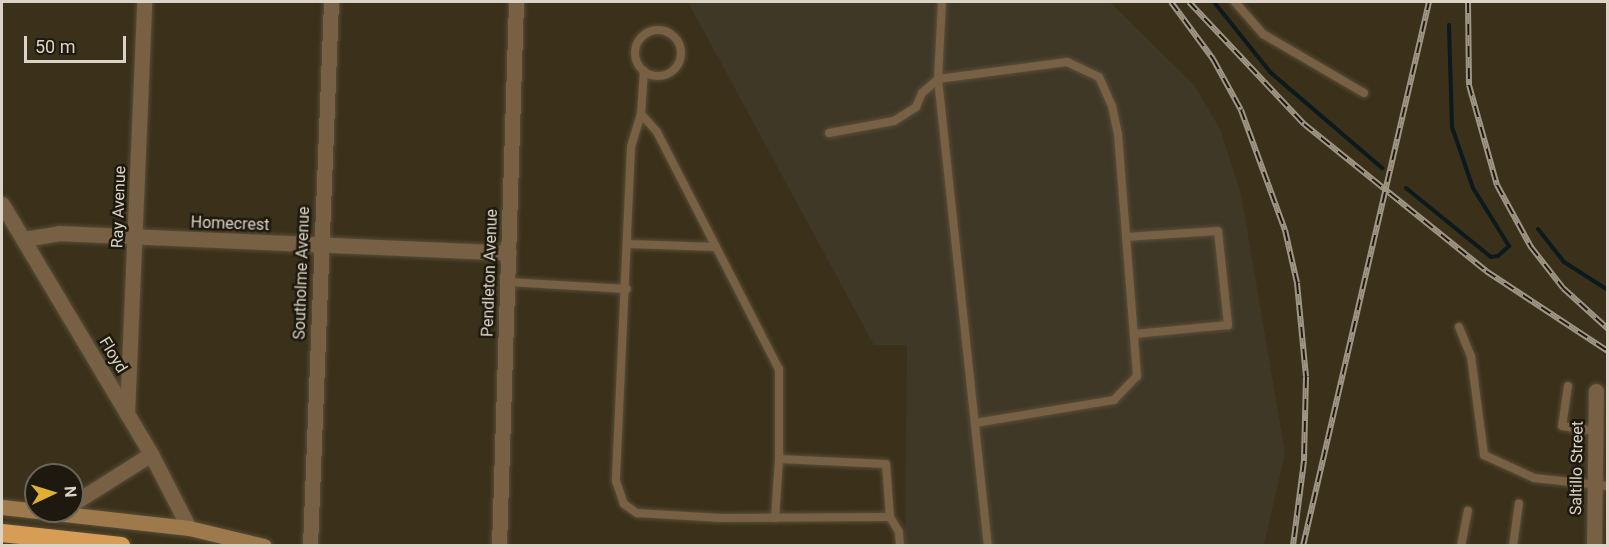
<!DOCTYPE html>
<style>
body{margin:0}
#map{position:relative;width:1609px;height:547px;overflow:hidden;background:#3b3019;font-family:Roboto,sans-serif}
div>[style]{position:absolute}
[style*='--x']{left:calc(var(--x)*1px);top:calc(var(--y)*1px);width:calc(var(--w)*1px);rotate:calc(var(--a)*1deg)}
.industrial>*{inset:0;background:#403827}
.stream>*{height:4px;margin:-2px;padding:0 2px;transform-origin:2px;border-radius:2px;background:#0a1a1d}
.roads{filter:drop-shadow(0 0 2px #584e38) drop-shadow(0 0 2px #584e38)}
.service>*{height:8px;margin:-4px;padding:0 4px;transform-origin:4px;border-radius:4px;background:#776044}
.service>.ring{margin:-4px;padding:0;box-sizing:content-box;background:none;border:8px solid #776044;border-radius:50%}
.minor>*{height:15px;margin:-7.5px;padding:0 7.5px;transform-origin:7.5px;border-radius:7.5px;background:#776044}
.secondary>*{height:15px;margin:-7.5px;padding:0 7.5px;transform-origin:7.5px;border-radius:7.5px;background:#9e794c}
.motorway>*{height:18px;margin:-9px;padding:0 9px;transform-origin:9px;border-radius:9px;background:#d79d54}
.rail>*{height:6px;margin-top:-3px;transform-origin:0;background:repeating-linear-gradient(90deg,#1e190f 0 11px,#9f9685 0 22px);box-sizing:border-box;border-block:2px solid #9f9685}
span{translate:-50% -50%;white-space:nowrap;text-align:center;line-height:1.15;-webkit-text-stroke:5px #1e190f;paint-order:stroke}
.street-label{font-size:16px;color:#dbd4c6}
.frame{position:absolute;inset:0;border:3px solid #dbd4c6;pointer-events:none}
.north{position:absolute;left:24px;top:463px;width:60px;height:60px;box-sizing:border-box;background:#1e190f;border:2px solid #6a6458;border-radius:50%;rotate:86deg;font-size:16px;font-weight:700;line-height:24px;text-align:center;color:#dbd4c6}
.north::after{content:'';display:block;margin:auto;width:21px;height:27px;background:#e0b034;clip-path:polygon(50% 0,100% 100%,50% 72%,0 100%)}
.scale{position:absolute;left:24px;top:36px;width:102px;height:27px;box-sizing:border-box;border:3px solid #dbd4c6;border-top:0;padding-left:8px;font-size:18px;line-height:21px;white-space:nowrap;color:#dbd4c6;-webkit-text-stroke:4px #1e190f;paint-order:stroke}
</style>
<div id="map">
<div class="industrial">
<i style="clip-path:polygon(688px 2px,1110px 2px,1194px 85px,1220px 129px,1241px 194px,1285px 453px,1264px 545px,905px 545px,907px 345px,874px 345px)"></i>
</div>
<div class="stream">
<i style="--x:1214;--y:2;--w:90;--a:51.3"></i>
<i style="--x:1270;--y:72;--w:148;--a:40.6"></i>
<i style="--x:1406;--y:188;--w:109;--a:39.1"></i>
<i style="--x:1491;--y:257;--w:7;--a:-8"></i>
<i style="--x:1498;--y:256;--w:15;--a:-42"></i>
<i style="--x:1509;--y:246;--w:68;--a:-121.8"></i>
<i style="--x:1473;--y:188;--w:65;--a:-109"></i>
<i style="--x:1452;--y:127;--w:102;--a:-91.7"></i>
<i style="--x:1538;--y:229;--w:42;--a:51.8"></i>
<i style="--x:1564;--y:262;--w:52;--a:32.5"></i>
</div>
<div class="roads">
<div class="service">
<i style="--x:942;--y:2;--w:77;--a:93"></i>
<i style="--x:938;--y:79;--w:470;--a:83.9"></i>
<i style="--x:1235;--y:2;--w:43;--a:48.8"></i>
<i style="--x:1263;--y:34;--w:117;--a:30.3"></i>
<i class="ring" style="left:635px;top:30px;width:38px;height:38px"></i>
<i style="--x:644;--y:71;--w:43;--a:94"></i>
<i style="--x:641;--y:114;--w:24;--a:48"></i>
<i style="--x:657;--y:132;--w:267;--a:62.8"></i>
<i style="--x:779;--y:369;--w:90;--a:90"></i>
<i style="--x:779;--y:459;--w:107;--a:2.7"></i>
<i style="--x:886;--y:464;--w:53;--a:85.7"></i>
<i style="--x:890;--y:517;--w:17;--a:59"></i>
<i style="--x:899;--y:532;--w:14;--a:86"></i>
<i style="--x:641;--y:114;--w:34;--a:107"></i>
<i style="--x:631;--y:147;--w:334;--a:92.6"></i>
<i style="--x:616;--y:481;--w:24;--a:71"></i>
<i style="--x:624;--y:504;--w:16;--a:35"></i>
<i style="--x:637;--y:513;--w:84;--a:3.4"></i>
<i style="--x:721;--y:518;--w:169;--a:-0.3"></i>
<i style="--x:829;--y:133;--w:66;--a:-10.5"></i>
<i style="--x:894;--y:121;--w:26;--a:-32"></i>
<i style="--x:916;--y:107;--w:15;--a:-67"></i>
<i style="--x:922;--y:93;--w:21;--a:-41"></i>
<i style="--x:938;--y:79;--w:130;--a:-7.5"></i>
<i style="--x:1067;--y:62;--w:35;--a:25"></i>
<i style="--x:1099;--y:77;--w:32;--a:66"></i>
<i style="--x:1112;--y:106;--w:29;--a:78"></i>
<i style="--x:1118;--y:134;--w:243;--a:85.5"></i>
<i style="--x:1137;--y:376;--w:33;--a:134"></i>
<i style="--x:1114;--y:400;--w:141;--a:170.6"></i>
<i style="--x:1126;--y:237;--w:92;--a:-3.7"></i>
<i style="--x:1218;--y:231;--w:95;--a:83.9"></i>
<i style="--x:1228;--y:325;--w:94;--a:174.5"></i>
<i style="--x:628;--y:244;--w:88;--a:2"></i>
<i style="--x:508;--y:282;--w:119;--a:3.4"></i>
<i style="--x:1459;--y:327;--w:31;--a:68"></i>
<i style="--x:1471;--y:356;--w:100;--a:82.5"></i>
<i style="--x:1484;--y:455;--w:55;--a:24.7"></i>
<i style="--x:1534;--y:478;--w:74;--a:6.2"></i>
<i style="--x:1568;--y:386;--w:40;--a:98.5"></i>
<i style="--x:1562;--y:426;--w:33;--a:9"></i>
<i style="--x:775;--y:518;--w:59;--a:-86.1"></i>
<i style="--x:1461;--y:546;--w:36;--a:-79"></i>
<i style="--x:1513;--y:546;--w:43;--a:-82.1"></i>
</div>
<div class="minor">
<i style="--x:2;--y:204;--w:291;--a:59.2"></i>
<i style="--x:151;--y:454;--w:83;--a:62.8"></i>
<i style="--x:23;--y:239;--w:36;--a:-9"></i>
<i style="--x:59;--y:233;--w:450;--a:2.5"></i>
<i style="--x:127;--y:414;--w:412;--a:-87.6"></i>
<i style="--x:72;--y:504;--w:93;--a:-32.3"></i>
<i style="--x:310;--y:546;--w:544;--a:-87.79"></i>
<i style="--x:499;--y:546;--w:544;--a:-88.21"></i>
<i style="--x:1594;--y:546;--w:155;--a:-89.3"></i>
</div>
<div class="secondary">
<i style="--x:2;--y:507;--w:188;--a:6.4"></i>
<i style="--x:189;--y:528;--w:77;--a:13.5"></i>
</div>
<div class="motorway">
<i style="--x:2;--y:533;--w:120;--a:6.2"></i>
</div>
</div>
<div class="rail">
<i style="--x:1171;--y:2;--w:71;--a:53.6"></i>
<i style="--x:1213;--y:59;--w:58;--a:61.2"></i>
<i style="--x:1241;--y:110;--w:128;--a:69.9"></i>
<i style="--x:1285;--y:230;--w:54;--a:77.2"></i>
<i style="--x:1297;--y:283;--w:94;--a:84.5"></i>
<i style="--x:1306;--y:377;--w:84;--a:91.4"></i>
<i style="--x:1304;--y:461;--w:86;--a:97.4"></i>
<i style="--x:1189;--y:2;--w:168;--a:46.7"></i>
<i style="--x:1304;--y:124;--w:234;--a:38.9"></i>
<i style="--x:1486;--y:271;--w:146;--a:33.3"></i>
<i style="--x:1468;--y:2;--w:83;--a:89.3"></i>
<i style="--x:1469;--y:85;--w:104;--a:74.4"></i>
<i style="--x:1497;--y:185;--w:71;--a:61.3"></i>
<i style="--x:1531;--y:247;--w:52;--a:52"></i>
<i style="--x:1563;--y:288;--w:61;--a:42.3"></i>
<i style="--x:1303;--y:546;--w:558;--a:-76.96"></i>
</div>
<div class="street-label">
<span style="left:119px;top:207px;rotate:-88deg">Ray Avenue</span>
<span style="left:230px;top:224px;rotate:2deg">Homecrest</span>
<span style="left:302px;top:273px;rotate:-88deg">Southolme Avenue</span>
<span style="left:490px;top:273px;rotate:-88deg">Pendleton Avenue</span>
<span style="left:113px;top:355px;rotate:59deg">Floyd</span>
<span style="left:1577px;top:468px;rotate:-89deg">Saltillo Street</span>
</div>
<div class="frame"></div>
<div class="north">N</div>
<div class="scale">50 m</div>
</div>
